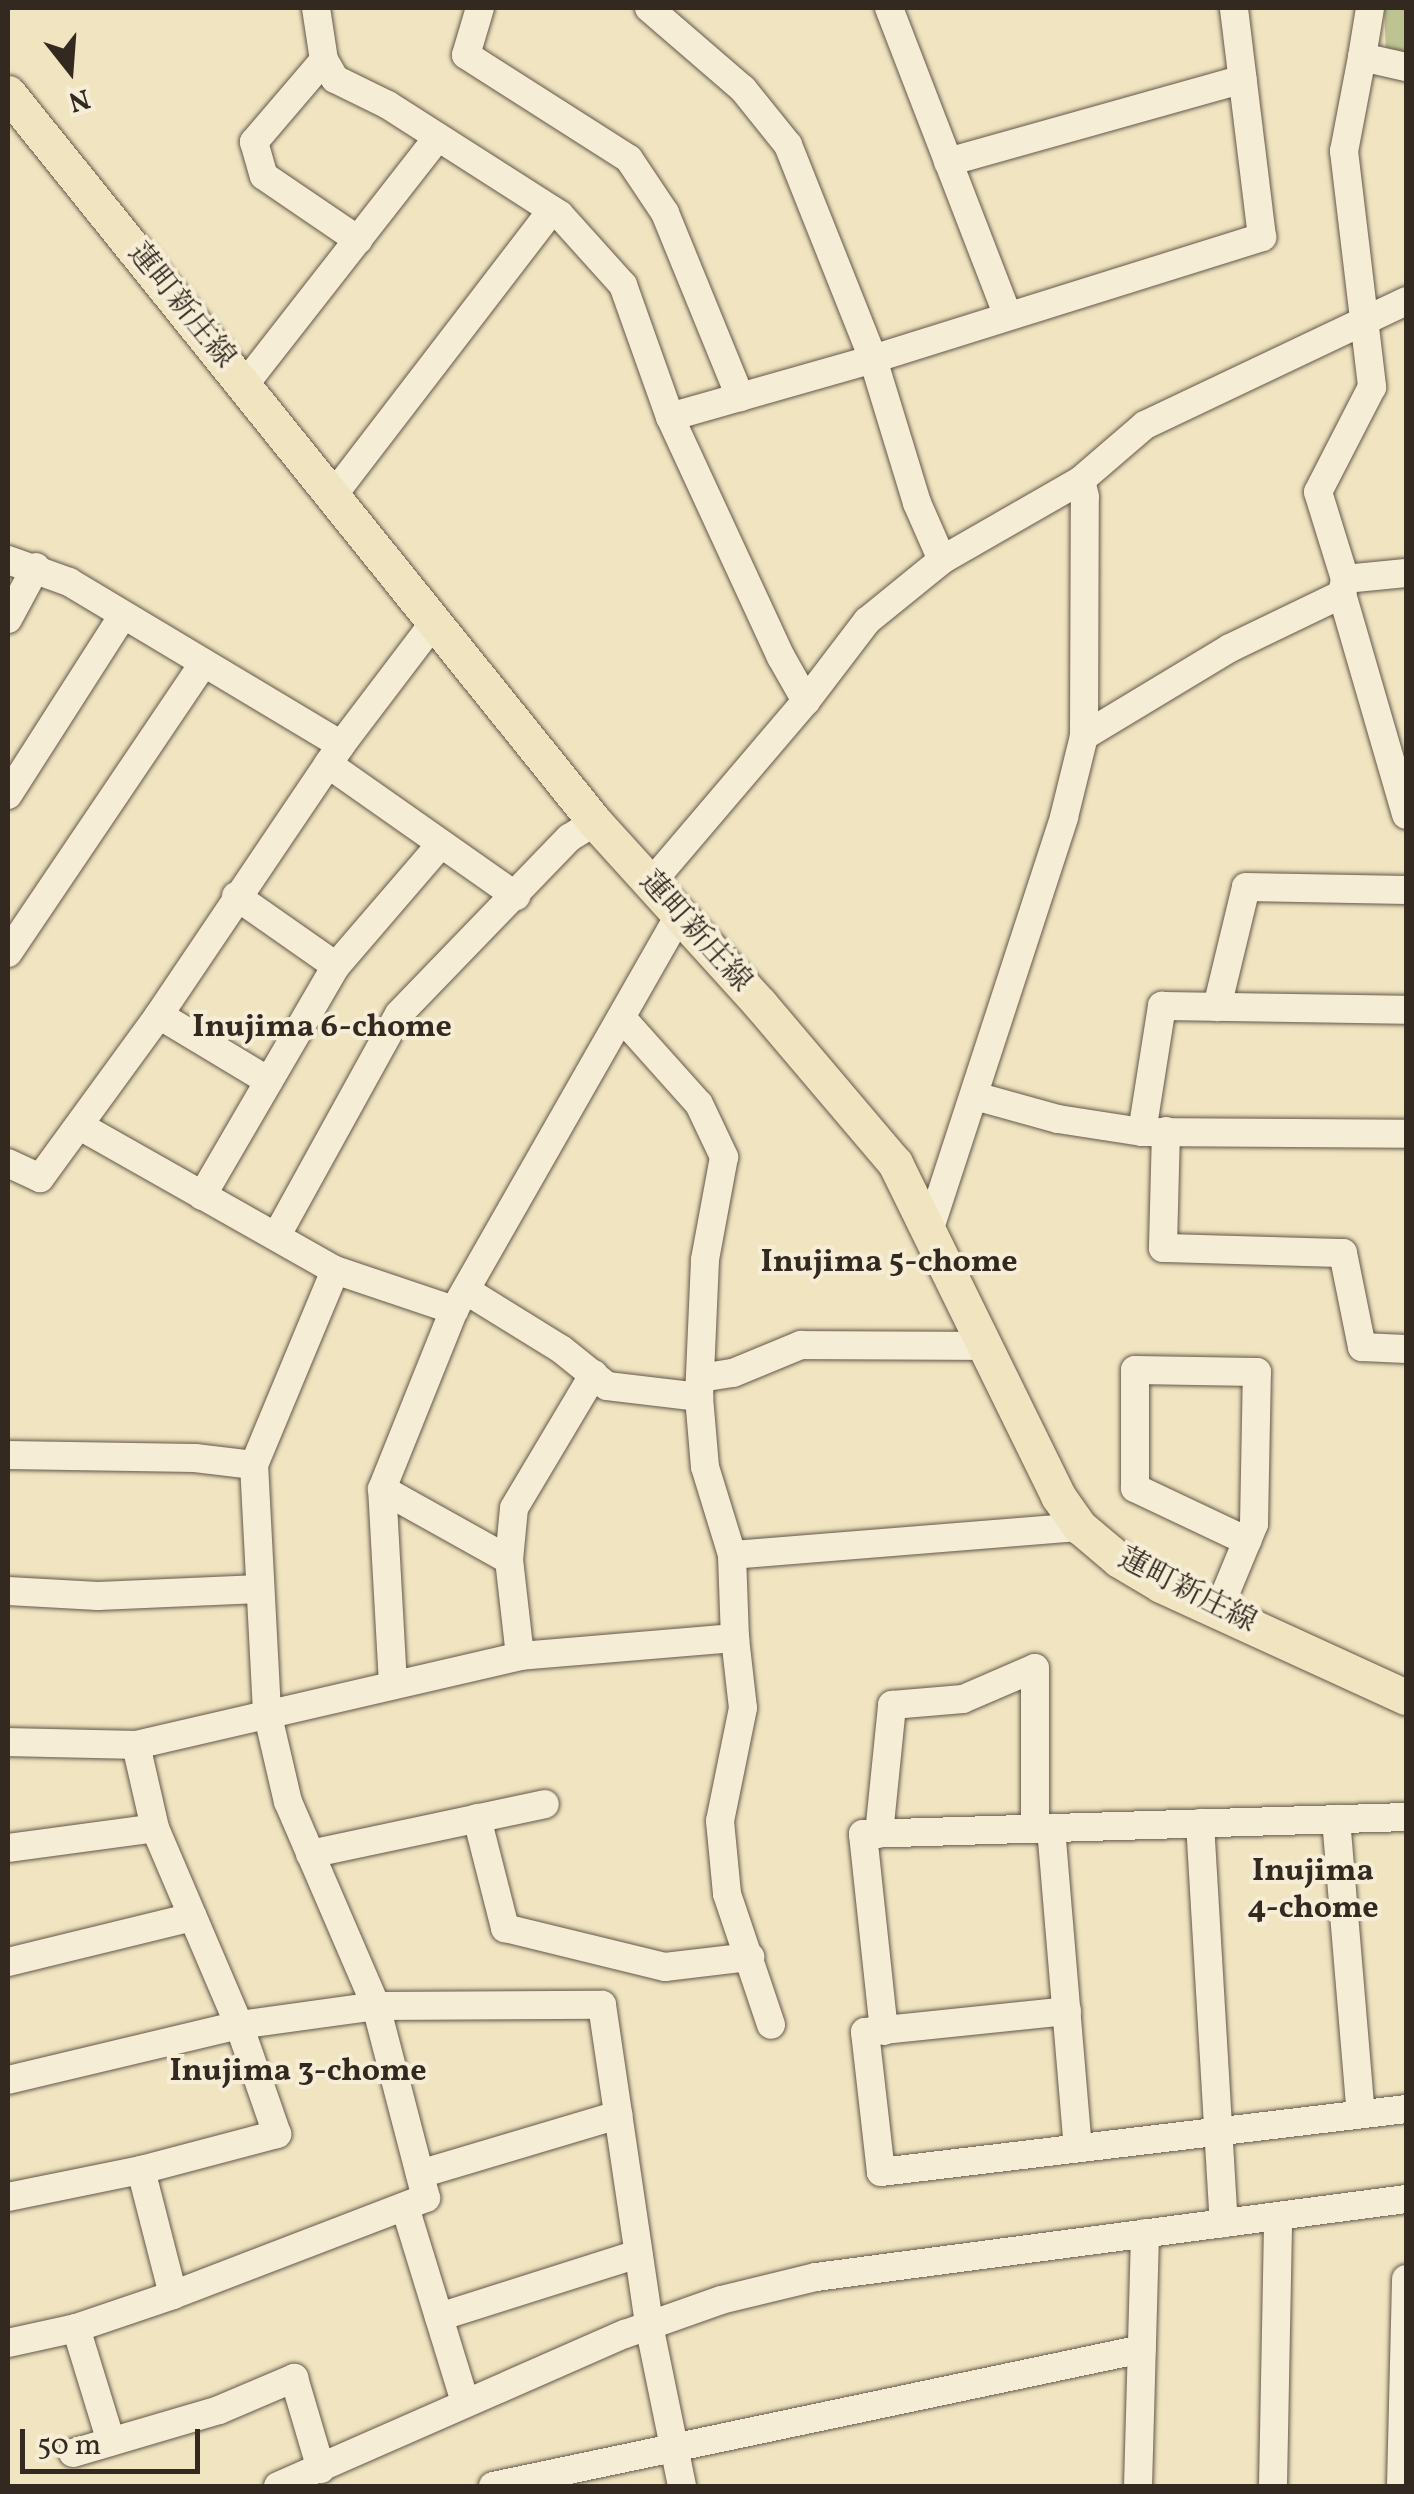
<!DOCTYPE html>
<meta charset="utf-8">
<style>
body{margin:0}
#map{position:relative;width:1414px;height:2494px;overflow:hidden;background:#f1e4c1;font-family:Vollkorn,"Noto Serif JP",serif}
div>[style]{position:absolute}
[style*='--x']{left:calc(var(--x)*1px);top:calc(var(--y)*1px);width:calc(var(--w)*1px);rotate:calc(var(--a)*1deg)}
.green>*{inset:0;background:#bdc391}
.roads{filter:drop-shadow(0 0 2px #635849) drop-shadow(0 0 2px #635849)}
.minor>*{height:28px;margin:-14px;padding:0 14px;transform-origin:14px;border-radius:14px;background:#f6edd7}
.major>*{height:35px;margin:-17.5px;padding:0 17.5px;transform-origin:17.5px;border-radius:17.5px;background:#f1e4c1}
span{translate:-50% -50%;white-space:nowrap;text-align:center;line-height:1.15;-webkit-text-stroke:8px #f6edd7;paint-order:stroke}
.street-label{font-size:30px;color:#342921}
.neighbourhood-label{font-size:32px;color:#342921;font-weight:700}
.frame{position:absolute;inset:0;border:10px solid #342921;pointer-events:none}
.north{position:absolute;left:20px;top:20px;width:100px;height:100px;-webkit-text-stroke:8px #f6edd7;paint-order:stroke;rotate:163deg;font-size:28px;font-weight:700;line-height:40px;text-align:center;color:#342921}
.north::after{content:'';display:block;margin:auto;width:35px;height:45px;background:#342921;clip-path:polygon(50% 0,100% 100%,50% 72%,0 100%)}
.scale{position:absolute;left:20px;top:2429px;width:180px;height:45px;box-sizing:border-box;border:5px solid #342921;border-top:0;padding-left:12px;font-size:30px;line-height:35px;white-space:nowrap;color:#342921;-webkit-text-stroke:8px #f6edd7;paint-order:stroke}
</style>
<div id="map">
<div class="green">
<i style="clip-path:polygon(1384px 8px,1406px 8px,1406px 55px,1386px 51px)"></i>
</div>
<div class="roads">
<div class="minor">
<i style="--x:316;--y:8;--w:53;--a:81.3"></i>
<i style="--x:324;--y:60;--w:22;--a:60"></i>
<i style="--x:335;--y:79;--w:59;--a:26.1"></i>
<i style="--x:388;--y:105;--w:204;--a:32.6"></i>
<i style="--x:560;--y:215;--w:94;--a:48"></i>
<i style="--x:623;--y:285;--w:140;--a:70.4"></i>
<i style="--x:670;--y:417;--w:264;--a:65.2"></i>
<i style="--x:781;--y:657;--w:51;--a:60.4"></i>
<i style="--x:480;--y:8;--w:49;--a:106.6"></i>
<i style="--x:466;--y:55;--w:193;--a:32.5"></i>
<i style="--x:629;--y:159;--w:65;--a:56.3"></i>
<i style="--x:665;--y:213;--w:199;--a:67.8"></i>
<i style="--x:649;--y:8;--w:124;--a:40.8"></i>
<i style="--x:743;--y:89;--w:72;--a:51.2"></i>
<i style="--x:788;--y:145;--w:230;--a:68.3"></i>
<i style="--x:873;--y:359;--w:151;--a:73"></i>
<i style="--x:917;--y:503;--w:62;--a:66.3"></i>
<i style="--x:889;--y:8;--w:328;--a:68.9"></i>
<i style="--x:1362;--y:57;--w:50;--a:-80.7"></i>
<i style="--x:324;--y:60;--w:108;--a:130.5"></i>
<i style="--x:254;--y:142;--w:35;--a:74"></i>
<i style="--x:264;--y:176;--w:114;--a:34.2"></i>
<i style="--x:1406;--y:67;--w:45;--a:-167.2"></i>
<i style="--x:1362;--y:57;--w:96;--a:100.8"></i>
<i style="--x:1344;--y:151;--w:238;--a:83.2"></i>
<i style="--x:1372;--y:387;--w:118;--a:117.2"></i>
<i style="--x:1318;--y:492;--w:91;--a:72.8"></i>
<i style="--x:1345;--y:579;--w:15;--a:101"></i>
<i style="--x:1342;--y:594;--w:230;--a:73.8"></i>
<i style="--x:948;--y:162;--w:306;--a:-15.7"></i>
<i style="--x:245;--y:384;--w:313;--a:-52"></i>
<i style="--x:670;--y:417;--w:211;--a:-15.9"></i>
<i style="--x:873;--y:359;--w:408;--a:-17.4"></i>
<i style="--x:1262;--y:237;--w:231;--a:-97"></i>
<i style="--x:334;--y:494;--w:358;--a:-52.5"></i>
<i style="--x:8;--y:560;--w:65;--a:19.8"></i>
<i style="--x:69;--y:582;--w:317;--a:30.9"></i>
<i style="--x:341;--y:745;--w:326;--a:124"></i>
<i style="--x:159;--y:1015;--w:202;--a:126.1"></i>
<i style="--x:40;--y:1178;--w:35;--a:-155"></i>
<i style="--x:1345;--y:579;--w:61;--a:-5.6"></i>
<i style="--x:8;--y:619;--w:59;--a:-61.7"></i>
<i style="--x:1084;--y:736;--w:170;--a:-31.1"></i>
<i style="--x:1230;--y:648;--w:124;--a:-25.7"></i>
<i style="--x:341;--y:745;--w:156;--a:-52.8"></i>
<i style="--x:328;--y:764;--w:230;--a:35.1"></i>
<i style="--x:8;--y:795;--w:211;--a:-57.4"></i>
<i style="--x:651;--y:883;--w:239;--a:-49.6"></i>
<i style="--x:806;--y:701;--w:101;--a:-52.7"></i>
<i style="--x:867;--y:621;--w:97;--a:-39.1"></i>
<i style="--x:942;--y:560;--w:160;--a:-29.9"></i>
<i style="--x:1081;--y:480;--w:84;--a:-40.7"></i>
<i style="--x:1145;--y:425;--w:289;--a:-25.4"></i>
<i style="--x:236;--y:896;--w:122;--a:35"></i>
<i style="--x:8;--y:953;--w:349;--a:-56"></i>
<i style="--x:1217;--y:1007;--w:123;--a:-76.4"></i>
<i style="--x:1246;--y:887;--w:160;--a:1.1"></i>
<i style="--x:159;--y:1015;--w:128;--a:31"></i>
<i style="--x:622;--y:1018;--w:115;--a:48.2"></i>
<i style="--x:699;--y:1104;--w:59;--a:64.7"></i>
<i style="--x:724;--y:1157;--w:105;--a:100.5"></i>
<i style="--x:705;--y:1260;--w:137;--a:92.5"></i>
<i style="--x:699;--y:1397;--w:70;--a:85.1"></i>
<i style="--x:705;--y:1467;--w:92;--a:72.9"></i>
<i style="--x:975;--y:1096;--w:86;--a:15.5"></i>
<i style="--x:1058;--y:1119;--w:85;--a:8.8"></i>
<i style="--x:1142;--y:1132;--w:264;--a:0.4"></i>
<i style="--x:80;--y:1126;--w:293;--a:29.5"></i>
<i style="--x:1166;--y:1131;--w:117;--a:91.5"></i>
<i style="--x:1163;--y:1248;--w:180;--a:1.6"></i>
<i style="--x:1343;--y:1253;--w:96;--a:78.6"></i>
<i style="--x:1362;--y:1347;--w:44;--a:2.6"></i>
<i style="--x:1142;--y:1132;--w:128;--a:-81"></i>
<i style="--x:1162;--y:1006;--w:244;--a:0.9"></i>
<i style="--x:202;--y:1196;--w:266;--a:-59.8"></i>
<i style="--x:336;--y:966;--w:161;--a:-49.3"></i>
<i style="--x:929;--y:1231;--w:435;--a:-71.9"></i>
<i style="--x:1064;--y:817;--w:83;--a:-76.1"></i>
<i style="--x:1084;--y:736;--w:239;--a:-89.8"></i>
<i style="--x:1085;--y:497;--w:17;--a:-103"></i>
<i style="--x:277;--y:1235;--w:252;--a:-61.1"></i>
<i style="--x:399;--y:1014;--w:245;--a:-46"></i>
<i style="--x:569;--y:838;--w:31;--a:-32"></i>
<i style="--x:467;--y:1291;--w:110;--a:31.7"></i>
<i style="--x:561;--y:1349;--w:59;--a:38.8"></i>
<i style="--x:607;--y:1386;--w:93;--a:6.8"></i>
<i style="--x:700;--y:1378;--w:33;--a:-9"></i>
<i style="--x:733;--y:1373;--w:74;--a:-22.4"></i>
<i style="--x:801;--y:1345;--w:183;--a:0.3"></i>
<i style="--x:8;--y:1455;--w:187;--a:0.9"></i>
<i style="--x:195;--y:1458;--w:59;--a:6.8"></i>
<i style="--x:382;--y:1489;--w:145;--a:29.2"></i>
<i style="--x:8;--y:1591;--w:90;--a:3.2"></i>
<i style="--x:98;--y:1596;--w:162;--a:-2.5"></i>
<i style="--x:1218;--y:1611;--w:94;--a:-67.5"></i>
<i style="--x:1254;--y:1524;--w:152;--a:-88.9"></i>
<i style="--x:1257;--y:1372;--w:122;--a:-179.1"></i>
<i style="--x:1135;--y:1370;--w:118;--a:90"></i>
<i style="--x:1135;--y:1488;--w:124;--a:25.3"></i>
<i style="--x:735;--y:1638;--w:70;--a:83.5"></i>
<i style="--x:743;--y:1708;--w:115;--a:101.5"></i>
<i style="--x:720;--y:1821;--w:73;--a:84.5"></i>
<i style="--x:727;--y:1894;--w:138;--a:71.4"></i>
<i style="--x:520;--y:1656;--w:97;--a:-96.5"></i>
<i style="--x:509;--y:1560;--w:52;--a:-84.5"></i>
<i style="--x:514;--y:1508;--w:156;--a:-59.2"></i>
<i style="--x:393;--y:1684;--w:195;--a:-93.2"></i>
<i style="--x:382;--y:1489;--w:193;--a:-68.1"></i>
<i style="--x:8;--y:1742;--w:128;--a:1.3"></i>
<i style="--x:136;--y:1745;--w:394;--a:-13"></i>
<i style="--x:520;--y:1656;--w:216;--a:-4.8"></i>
<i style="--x:735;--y:1638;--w:83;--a:-92.1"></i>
<i style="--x:732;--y:1555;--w:349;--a:-4.6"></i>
<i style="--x:477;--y:1818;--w:114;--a:75.7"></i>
<i style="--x:505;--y:1928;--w:165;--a:13.7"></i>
<i style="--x:665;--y:1967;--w:86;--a:-6.7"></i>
<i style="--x:1336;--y:1819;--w:296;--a:85.2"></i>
<i style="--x:1200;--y:1823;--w:401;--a:86.6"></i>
<i style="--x:1051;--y:1828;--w:321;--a:85.2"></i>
<i style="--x:879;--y:1834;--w:130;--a:-84.2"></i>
<i style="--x:892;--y:1705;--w:71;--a:-4.8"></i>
<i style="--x:963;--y:1699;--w:78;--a:-23.3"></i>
<i style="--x:1035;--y:1668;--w:161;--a:90"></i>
<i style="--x:8;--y:1848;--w:148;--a:-7.7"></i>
<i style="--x:310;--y:1854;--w:240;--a:-12"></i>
<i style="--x:8;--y:1962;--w:190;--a:-13.7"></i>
<i style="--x:1067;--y:2011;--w:203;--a:174.1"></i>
<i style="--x:865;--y:2032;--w:141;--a:83.5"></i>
<i style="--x:881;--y:2172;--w:529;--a:-6.84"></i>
<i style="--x:884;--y:2031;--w:198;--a:-96.1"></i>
<i style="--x:863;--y:1834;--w:543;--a:-1.79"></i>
<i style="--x:8;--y:2080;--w:237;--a:-13.4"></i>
<i style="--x:239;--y:2025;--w:138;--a:-7.9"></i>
<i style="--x:376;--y:2006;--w:226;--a:-0.3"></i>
<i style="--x:602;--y:2005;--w:323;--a:81.6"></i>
<i style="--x:649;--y:2325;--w:164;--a:78.4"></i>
<i style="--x:141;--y:2170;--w:129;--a:75.6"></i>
<i style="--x:420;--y:2174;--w:207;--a:-16.6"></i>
<i style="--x:8;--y:2197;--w:136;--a:-11.5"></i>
<i style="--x:141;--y:2170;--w:141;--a:-14.8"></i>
<i style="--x:277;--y:2134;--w:115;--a:-109.2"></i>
<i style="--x:239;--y:2025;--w:214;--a:-113.1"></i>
<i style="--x:155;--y:1828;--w:85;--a:-102.9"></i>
<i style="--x:405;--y:2207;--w:204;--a:72.9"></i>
<i style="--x:439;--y:2317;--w:209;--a:-17.6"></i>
<i style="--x:76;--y:2328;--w:119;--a:72.9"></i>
<i style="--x:8;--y:2343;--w:70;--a:-12.4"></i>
<i style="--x:76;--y:2328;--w:102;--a:-18.8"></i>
<i style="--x:173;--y:2295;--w:271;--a:-21"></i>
<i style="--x:426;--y:2198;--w:198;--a:-104.6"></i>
<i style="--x:376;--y:2006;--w:222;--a:-113.3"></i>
<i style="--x:288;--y:1802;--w:92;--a:-103.1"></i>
<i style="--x:267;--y:1712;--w:247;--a:-93"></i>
<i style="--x:254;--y:1465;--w:211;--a:-67.4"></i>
<i style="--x:335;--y:1270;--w:126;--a:18.6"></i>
<i style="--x:454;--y:1310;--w:455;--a:-60.3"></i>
<i style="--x:73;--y:2453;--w:152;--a:-16.4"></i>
<i style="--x:219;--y:2410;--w:82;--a:-23.1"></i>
<i style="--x:294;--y:2378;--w:95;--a:73.5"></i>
<i style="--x:278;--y:2486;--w:379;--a:-23.7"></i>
<i style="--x:625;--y:2334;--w:102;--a:-19.5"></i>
<i style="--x:721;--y:2300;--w:98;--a:-13.6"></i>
<i style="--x:816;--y:2277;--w:595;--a:-7.53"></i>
<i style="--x:493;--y:2486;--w:663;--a:-11.92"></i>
<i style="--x:1138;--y:2486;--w:253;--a:-88.4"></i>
<i style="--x:1273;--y:2486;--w:270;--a:-88.9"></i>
<i style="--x:1401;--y:2486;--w:207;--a:-88.6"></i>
</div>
<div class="major">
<i style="--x:8;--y:93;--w:936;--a:51.16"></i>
<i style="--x:595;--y:822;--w:246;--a:47.8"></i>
<i style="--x:760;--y:1004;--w:209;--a:49.7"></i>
<i style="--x:895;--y:1163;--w:371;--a:63.9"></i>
<i style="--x:1058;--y:1496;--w:38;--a:55"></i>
<i style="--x:1080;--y:1527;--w:51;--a:40.2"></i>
<i style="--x:1119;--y:1560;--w:49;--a:30.8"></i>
<i style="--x:1161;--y:1585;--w:269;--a:24.6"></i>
</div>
</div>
<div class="street-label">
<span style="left:181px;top:306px;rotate:51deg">蓮町新庄線</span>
<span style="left:695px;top:932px;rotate:48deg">蓮町新庄線</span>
<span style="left:1187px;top:1591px;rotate:27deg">蓮町新庄線</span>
</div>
<div class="neighbourhood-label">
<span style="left:322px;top:1028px">Inujima 6-chome</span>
<span style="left:889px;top:1263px">Inujima 5-chome</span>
<span style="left:1313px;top:1891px">Inujima<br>4-chome</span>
<span style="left:298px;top:2072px">Inujima 3-chome</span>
</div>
<div class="frame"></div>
<div class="north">N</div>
<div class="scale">50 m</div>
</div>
